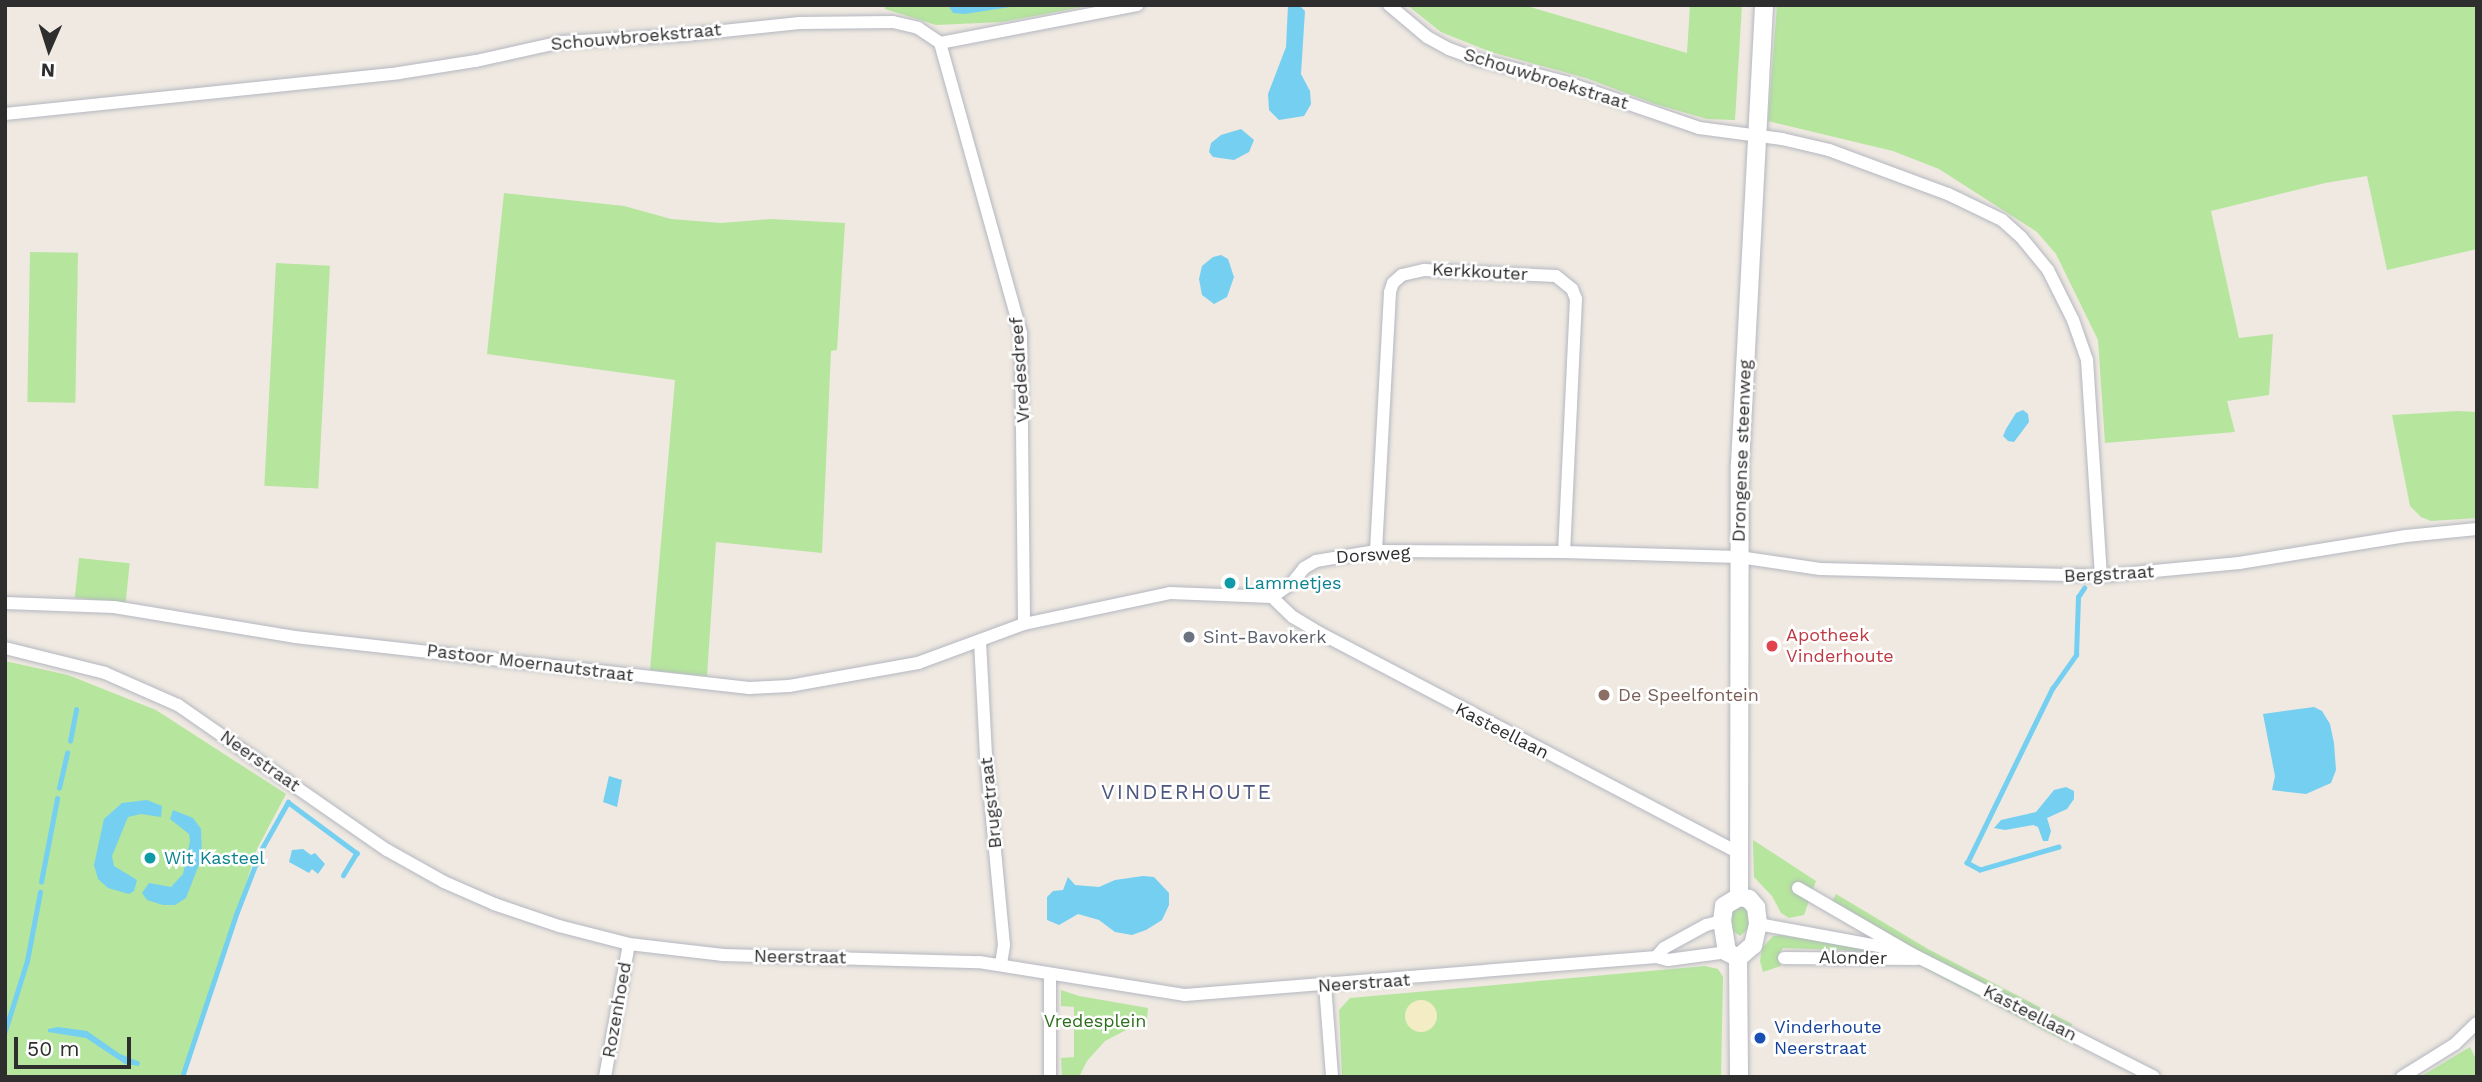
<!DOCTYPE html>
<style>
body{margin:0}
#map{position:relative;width:2482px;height:1082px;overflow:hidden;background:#efe9e1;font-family:"Work Sans",sans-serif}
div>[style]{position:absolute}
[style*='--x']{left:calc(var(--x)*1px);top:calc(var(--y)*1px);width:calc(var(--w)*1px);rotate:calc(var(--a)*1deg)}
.green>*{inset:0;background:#b6e59e;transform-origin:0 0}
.sand>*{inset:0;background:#f3ecc5}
.round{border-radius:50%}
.water>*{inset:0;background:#75cff0}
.stream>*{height:4.5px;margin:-2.25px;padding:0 2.25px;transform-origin:2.25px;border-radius:2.25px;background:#75cff0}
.roads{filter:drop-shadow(0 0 2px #b4b7c1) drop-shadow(0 0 2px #b4b7c1)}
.street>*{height:12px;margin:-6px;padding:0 6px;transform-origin:6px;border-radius:6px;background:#fff}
.secondary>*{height:18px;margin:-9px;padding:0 9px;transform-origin:9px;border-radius:9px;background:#fff}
.dots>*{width:19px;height:19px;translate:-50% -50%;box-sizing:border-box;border:4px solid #fff;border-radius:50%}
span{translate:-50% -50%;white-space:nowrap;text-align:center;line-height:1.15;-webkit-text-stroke:5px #fff;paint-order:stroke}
.street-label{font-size:18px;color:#2e2e2e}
.culture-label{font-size:18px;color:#0d838f}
.left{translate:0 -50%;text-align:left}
.health-label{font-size:18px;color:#be3a42}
.worship-label{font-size:18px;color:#5b616d}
.education-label{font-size:18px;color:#785e54}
.park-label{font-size:18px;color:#2c6e1b}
.transit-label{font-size:18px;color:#164399}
.quarter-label{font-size:21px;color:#4d5680;letter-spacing:2px}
.frame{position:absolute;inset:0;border:7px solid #2e2e2e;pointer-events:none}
.north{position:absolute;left:14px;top:14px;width:70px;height:70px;-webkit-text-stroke:5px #fff;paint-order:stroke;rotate:183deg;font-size:19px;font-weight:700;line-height:28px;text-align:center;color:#2e2e2e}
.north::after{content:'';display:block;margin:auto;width:24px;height:32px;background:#2e2e2e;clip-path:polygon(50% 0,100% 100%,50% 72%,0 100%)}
.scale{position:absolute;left:14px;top:1037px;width:117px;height:32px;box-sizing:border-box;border:4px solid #2e2e2e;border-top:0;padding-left:9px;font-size:21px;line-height:24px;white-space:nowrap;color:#2e2e2e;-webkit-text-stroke:5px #fff;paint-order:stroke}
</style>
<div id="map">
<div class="green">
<i style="clip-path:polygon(885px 5px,1093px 5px,1002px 22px,936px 25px,885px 9px)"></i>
<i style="clip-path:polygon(1407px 5px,1523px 5px,1687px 53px,1690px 5px,1742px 5px,1735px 120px,1707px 119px,1655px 104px,1586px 78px,1491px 52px,1441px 32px)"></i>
<i style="clip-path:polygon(1777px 5px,2477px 5px,2477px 249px,2387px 270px,2367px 176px,2325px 183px,2211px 211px,2239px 338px,2273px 334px,2269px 395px,2227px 401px,2235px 432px,2105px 443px,2098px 340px,2056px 254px,2037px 232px,1939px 169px,1893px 151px,1768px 121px)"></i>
<i style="clip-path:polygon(504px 193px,624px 206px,671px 219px,721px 223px,771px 219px,845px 223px,837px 350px,831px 351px,822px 553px,716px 542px,707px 676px,650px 670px,675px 380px,487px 354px)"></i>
<i style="left:30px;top:252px;width:48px;height:150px;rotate:1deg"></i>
<i style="left:276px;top:263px;width:54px;height:223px;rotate:3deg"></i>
<i style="clip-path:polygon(2458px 411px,2477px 412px,2477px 518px,2431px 521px,2421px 517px,2410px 506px,2392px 415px)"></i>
<i style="left:79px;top:558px;width:51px;height:40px;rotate:6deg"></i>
<i style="clip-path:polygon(5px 661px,68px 675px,156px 710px,286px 794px,257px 849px,185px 1077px,5px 1077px)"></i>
<i style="clip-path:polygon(1753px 840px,1816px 881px,1804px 915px,1789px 918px,1781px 913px,1772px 896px,1754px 877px)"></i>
<i style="clip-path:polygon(1836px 894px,1928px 949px,2072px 1024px,2068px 1043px,1924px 968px,1926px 957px,1832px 901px)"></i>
<i style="clip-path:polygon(1745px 905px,1749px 911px,1750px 927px,1740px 936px,1729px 928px,1732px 906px)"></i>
<i style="clip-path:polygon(1780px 935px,1864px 948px,1864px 951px,1783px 948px,1780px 953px,1781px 966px,1763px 972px,1760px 961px,1762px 948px,1773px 936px)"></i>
<i style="clip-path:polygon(1705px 966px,1718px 969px,1723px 977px,1721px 1077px,1342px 1077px,1339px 1010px,1350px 998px)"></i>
<i style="clip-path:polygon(1061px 990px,1079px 996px,1148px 1008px,1147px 1019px,1105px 1041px,1087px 1061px,1079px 1077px,1062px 1077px,1061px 1058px,1074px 1057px,1074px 1007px,1061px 1006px)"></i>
<i style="clip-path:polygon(2470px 1047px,2477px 1061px,2477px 1077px,2420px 1077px)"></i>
</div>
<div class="sand">
<i class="round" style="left:1405px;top:1000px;width:32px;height:32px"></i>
</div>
<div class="water">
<i style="clip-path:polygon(948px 5px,1023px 5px,965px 14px,953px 13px)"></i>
<i style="clip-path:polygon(1288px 5px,1299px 5px,1305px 11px,1301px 74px,1310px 91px,1311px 104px,1304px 116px,1279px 120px,1269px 110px,1268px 94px,1286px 47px)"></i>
<i style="clip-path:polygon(1241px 129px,1254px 140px,1249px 152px,1234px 160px,1213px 157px,1209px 152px,1211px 143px,1221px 135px)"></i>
<i style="clip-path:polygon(1221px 255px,1228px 259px,1234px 277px,1227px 297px,1214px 304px,1202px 295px,1199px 279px,1202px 266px,1213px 257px)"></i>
<i style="clip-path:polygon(2023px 410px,2028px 414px,2029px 422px,2014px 442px,2008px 441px,2003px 436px,2006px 429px,2016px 413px)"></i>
<i style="clip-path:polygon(2314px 707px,2322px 711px,2330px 724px,2334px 743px,2336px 770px,2331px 783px,2306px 794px,2272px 790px,2275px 776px,2263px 714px)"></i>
<i style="clip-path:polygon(609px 776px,622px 780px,617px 807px,603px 802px)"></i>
<i style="clip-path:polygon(2066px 787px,2074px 791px,2074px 799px,2067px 809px,2047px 818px,2051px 831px,2048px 841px,2043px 841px,2038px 827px,2033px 825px,2005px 830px,1994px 828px,2001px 820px,2036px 812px,2054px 790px)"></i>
<i style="clip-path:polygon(147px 800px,162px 806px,161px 817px,141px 814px,128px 817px,112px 856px,114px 866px,137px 880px,134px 891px,129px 894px,108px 888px,98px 879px,94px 865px,104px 819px,122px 803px)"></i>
<i style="clip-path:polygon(173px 810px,193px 818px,201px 829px,202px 857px,186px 898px,175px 905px,163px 905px,147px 900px,142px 893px,149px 883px,171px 887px,183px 874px,190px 841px,189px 834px,170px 819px)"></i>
<i style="clip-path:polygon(303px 849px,311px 855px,315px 853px,325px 864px,318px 874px,312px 869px,309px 873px,289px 862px,292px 850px)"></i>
<i style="clip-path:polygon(1143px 876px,1154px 877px,1169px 893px,1169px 905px,1162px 920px,1146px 930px,1132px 935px,1115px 932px,1099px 920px,1078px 914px,1059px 925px,1047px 920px,1047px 897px,1053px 891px,1063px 890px,1068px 877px,1075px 885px,1099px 887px,1115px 880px)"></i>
<i style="clip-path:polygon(58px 1027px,87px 1031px,120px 1054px,140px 1062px,139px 1066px,125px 1064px,86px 1038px,48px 1032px,48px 1029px)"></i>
</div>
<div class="stream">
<i style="--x:70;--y:741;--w:32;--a:-79"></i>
<i style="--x:59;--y:788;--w:36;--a:-77"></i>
<i style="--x:2059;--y:847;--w:82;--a:163.8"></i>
<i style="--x:1980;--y:870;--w:15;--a:-152"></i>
<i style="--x:1967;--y:863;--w:194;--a:-64"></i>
<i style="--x:2052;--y:689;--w:42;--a:-54.8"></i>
<i style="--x:2076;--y:655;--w:58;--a:-88"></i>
<i style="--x:2078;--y:597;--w:11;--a:-56"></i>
<i style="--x:41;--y:882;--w:85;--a:-79.1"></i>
<i style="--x:5;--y:1031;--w:73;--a:-72.6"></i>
<i style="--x:27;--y:961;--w:70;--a:-79.3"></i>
<i style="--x:182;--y:1077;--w:174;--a:-71.6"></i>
<i style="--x:237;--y:912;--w:66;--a:-68.8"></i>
<i style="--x:261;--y:850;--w:55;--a:-60.6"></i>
<i style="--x:288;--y:802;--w:86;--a:36.5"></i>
<i style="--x:357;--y:853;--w:26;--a:121"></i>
</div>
<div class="roads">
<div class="street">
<i style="--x:1389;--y:5;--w:50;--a:40.1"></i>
<i style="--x:1427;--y:37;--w:25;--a:29"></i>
<i style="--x:1449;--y:49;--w:33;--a:20"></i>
<i style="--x:1480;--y:60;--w:88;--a:14.5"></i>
<i style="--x:1565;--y:82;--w:142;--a:18.9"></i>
<i style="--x:1699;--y:128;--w:84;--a:7.5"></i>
<i style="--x:1782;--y:139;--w:48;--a:13.2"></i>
<i style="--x:1829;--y:150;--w:127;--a:20.3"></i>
<i style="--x:1948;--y:194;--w:60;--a:25.7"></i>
<i style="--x:2002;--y:220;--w:25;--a:42"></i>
<i style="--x:2021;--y:237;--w:43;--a:50.7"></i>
<i style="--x:2048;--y:270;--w:56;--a:63.4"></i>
<i style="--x:2073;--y:320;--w:42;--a:70.7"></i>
<i style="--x:2087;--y:360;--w:216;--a:86.3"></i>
<i style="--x:940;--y:43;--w:301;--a:74.4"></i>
<i style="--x:1021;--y:333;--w:291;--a:89.4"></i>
<i style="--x:940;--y:43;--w:201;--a:-10.9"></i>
<i style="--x:5;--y:114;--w:396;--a:-5.9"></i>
<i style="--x:399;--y:73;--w:78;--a:-8.9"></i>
<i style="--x:476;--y:61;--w:88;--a:-12.5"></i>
<i style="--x:562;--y:42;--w:123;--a:-3.3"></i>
<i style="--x:685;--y:35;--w:115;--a:-6"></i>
<i style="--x:799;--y:23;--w:94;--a:-0.6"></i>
<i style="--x:893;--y:22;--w:26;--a:13"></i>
<i style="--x:918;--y:28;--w:27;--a:34"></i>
<i style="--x:1376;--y:551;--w:259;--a:-86.9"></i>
<i style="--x:1390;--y:292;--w:9;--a:-72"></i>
<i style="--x:1393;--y:283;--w:12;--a:-42"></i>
<i style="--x:1402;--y:275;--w:23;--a:-13"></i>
<i style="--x:1424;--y:270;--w:132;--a:2.6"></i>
<i style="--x:1556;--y:276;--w:21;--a:39"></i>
<i style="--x:1572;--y:289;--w:11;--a:68"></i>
<i style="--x:1576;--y:299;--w:253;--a:92.7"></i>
<i style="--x:1272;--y:597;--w:29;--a:44"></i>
<i style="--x:1293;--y:617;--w:31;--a:31"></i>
<i style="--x:1320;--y:633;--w:473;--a:27.7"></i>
<i style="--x:5;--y:603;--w:109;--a:2.1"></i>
<i style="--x:114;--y:607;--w:183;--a:9.4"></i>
<i style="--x:295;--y:637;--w:457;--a:6.4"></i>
<i style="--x:749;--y:688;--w:40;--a:-2.9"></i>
<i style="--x:789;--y:686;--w:131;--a:-10.1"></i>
<i style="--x:918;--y:663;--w:113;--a:-20.2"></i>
<i style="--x:1024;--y:624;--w:149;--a:-12"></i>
<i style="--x:1170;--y:593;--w:102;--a:2.2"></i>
<i style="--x:1272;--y:597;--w:24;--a:-35"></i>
<i style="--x:1292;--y:583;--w:19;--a:-51"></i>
<i style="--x:1304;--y:568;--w:14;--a:-30"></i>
<i style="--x:1316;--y:561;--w:61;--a:-9.5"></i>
<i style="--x:1376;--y:551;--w:188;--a:0.3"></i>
<i style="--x:1564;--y:552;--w:175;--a:1.6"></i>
<i style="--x:1739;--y:557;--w:82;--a:8.4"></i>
<i style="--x:1820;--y:569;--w:281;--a:1.4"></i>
<i style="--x:2101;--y:576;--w:139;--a:-5.4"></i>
<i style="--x:2239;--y:563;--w:169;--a:-9.2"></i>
<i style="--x:2406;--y:536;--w:71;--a:-5.6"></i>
<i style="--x:980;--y:641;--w:114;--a:87"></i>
<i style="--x:986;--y:755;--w:191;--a:84.6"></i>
<i style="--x:1004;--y:945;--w:20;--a:99"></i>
<i style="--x:5;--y:648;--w:103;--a:14"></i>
<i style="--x:105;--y:673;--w:80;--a:23.7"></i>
<i style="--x:178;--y:705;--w:254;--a:34.8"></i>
<i style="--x:387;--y:850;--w:65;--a:29.3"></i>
<i style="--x:444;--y:882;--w:55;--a:23.7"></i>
<i style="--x:494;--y:904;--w:69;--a:18.7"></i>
<i style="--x:559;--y:926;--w:72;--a:14.4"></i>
<i style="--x:629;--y:944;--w:95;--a:6.7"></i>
<i style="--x:723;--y:955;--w:256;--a:1.6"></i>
<i style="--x:979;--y:962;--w:209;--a:9.1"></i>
<i style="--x:1185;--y:995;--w:473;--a:-4.6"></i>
<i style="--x:1656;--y:957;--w:12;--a:14"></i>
<i style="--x:1668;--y:960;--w:60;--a:-7.7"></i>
<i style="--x:1798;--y:888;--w:132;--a:30.1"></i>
<i style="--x:1912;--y:954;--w:271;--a:26.9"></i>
<i style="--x:1758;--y:924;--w:138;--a:10.4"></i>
<i style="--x:1656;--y:957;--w:12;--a:-48"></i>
<i style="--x:1664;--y:948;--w:48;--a:-28.7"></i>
<i style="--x:1706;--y:925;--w:16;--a:-14"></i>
<i style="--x:1784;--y:958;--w:133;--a:0.4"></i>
<i style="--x:1050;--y:974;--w:103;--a:90"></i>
<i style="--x:1325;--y:985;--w:92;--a:85.6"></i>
<i style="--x:605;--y:1077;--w:135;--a:-79.8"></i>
<i style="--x:2402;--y:1077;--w:62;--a:-31.9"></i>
<i style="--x:2455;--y:1044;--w:30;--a:-44"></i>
</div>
<div class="secondary">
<i style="--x:1739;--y:897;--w:433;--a:-89.9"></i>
<i style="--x:1740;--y:464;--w:460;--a:-87"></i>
<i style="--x:1739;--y:897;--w:10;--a:11"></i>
<i style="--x:1749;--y:899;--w:11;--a:49"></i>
<i style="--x:1756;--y:907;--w:17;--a:83"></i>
<i style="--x:1758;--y:924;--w:22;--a:103"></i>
<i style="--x:1753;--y:945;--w:20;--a:139"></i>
<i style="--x:1738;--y:958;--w:13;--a:-151"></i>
<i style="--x:1727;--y:952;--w:31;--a:-99"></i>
<i style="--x:1722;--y:921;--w:15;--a:-82"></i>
<i style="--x:1724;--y:906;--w:17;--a:-31"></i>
<i style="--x:1738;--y:958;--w:119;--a:89.5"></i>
</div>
</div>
<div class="dots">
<i style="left:1230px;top:583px;background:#0f9aa8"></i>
<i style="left:1189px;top:637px;background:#6b7280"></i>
<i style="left:1772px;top:646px;background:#e0444e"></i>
<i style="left:1604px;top:695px;background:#8d6e63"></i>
<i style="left:150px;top:858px;background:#0f9aa8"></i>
<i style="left:1760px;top:1038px;background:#1a4fb4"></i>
</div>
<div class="street-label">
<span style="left:636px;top:37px;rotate:-5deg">Schouwbroekstraat</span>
<span style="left:1546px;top:79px;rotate:17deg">Schouwbroekstraat</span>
<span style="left:1480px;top:272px;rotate:3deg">Kerkkouter</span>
<span style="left:1020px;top:370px;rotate:-94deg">Vredesdreef</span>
<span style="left:1742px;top:451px;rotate:-88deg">Drongense steenweg</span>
<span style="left:1373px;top:555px;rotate:-4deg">Dorsweg</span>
<span style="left:2109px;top:574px;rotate:-3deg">Bergstraat</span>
<span style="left:530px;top:663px;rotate:7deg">Pastoor Moernautstraat</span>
<span style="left:1502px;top:731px;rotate:27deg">Kasteellaan</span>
<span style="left:260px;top:761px;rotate:35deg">Neerstraat</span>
<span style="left:991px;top:803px;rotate:-96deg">Brugstraat</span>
<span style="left:800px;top:957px;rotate:1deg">Neerstraat</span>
<span style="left:1853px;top:958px;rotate:1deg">Alonder</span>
<span style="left:1364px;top:983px;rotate:-4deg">Neerstraat</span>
<span style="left:617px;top:1010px;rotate:-80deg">Rozenhoed</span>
<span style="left:2030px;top:1013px;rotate:27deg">Kasteellaan</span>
</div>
<div class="culture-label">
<span class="left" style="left:1244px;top:583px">Lammetjes</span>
<span class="left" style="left:164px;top:858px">Wit Kasteel</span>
</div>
<div class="health-label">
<span class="left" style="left:1786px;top:646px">Apotheek<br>Vinderhoute</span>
</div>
<div class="worship-label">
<span class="left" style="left:1203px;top:637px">Sint-Bavokerk</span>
</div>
<div class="education-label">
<span class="left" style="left:1618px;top:695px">De Speelfontein</span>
</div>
<div class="park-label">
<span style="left:1095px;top:1021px">Vredesplein</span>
</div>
<div class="transit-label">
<span class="left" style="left:1774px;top:1038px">Vinderhoute<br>Neerstraat</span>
</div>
<div class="quarter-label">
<span style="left:1187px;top:792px">VINDERHOUTE</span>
</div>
<div class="frame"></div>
<div class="north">N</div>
<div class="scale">50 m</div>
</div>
